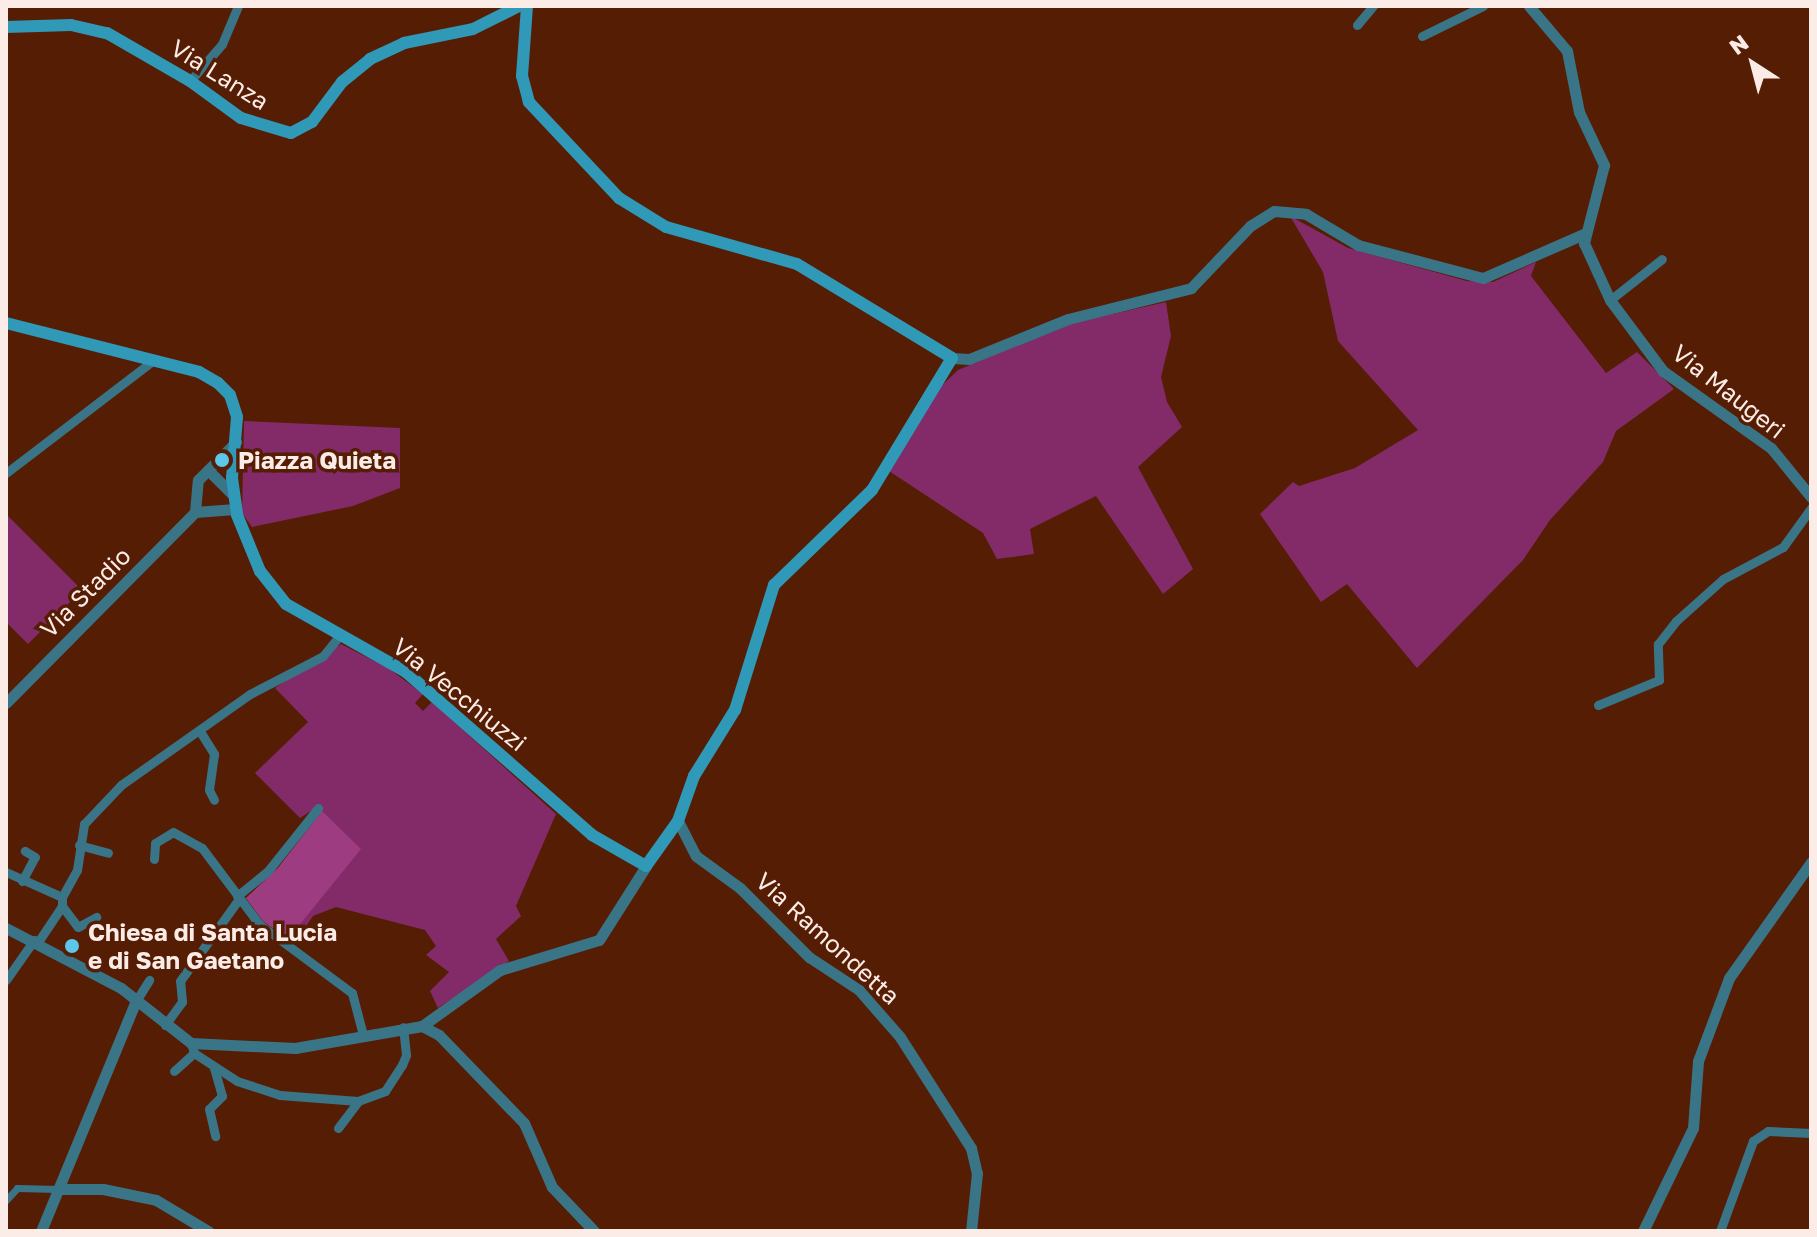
<!DOCTYPE html>
<style>
body{margin:0}
#map{position:relative;width:1817px;height:1237px;overflow:hidden;background:#561d05;font-family:"Golos Text",sans-serif}
div>[style]{position:absolute}
[style*='--x']{left:calc(var(--x)*1px);top:calc(var(--y)*1px);width:calc(var(--w)*1px);rotate:calc(var(--a)*1deg)}
.green>*{inset:0;background:#832a69}
.forest>*{inset:0;background:#9e3c81}
.pedestrian>*{height:7px;margin:-3.5px;padding:0 3.5px;transform-origin:3.5px;border-radius:3.5px;background:#397587}
.minor>*{height:9px;margin:-4.5px;padding:0 4.5px;transform-origin:4.5px;border-radius:4.5px;background:#397587}
.tertiary>*{height:11px;margin:-5.5px;padding:0 5.5px;transform-origin:5.5px;border-radius:5.5px;background:#397587}
.secondary>*{height:12px;margin:-6px;padding:0 6px;transform-origin:6px;border-radius:6px;background:#2f99b7}
.dots>*{width:22px;height:22px;translate:-50% -50%;box-sizing:border-box;border:4px solid #561d05;border-radius:50%}
span{translate:-50% -50%;white-space:nowrap;text-align:center;line-height:1.15;-webkit-text-stroke:7px #561d05;paint-order:stroke}
.street-label{font-size:24px;color:#fbece7}
.poi-label{font-size:24px;color:#fbece7;font-weight:700}
.left{translate:0 -50%;text-align:left}
.frame{position:absolute;inset:0;border:8px solid #fbece7;pointer-events:none}
.north{position:absolute;left:1713px;top:24px;width:80px;height:80px;-webkit-text-stroke:6px #561d05;paint-order:stroke;rotate:324deg;font-size:22px;font-weight:700;line-height:32px;text-align:center;color:#fbece7}
.north::after{content:'';display:block;margin:auto;width:28px;height:36px;background:#fbece7;clip-path:polygon(50% 0,100% 100%,50% 72%,0 100%)}
</style>
<div id="map">
<div class="green">
<i style="clip-path:polygon(1290px 216px,1348px 248px,1467px 281px,1493px 282px,1536px 262px,1531px 276px,1606px 373px,1637px 352px,1674px 389px,1616px 431px,1603px 462px,1550px 520px,1523px 560px,1417px 668px,1347px 584px,1321px 602px,1260px 514px,1293px 482px,1299px 486px,1355px 468px,1418px 430px,1338px 341px,1323px 272px)"></i>
<i style="clip-path:polygon(1166px 302px,1171px 336px,1161px 377px,1167px 402px,1182px 427px,1138px 467px,1193px 569px,1163px 594px,1096px 496px,1030px 529px,1034px 554px,997px 559px,983px 533px,889px 471px,933px 394px,958px 370px,1068px 324px)"></i>
<i style="clip-path:polygon(244px 421px,400px 428px,400px 488px,353px 506px,252px 527px,242px 513px)"></i>
<i style="clip-path:polygon(6px 514px,82px 590px,28px 644px,6px 622px)"></i>
<i style="clip-path:polygon(341px 644px,388px 668px,423px 694px,415px 703px,423px 711px,432px 702px,556px 814px,516px 906px,521px 916px,496px 939px,509px 961px,438px 1008px,430px 991px,449px 972px,426px 955px,436px 946px,425px 930px,336px 907px,313px 916px,294px 944px,263px 921px,246px 898px,278px 868px,322px 811px,317px 807px,300px 818px,255px 773px,308px 722px,275px 688px)"></i>
</div>
<div class="forest">
<i style="clip-path:polygon(322px 811px,361px 849px,288px 939px,263px 921px,246px 898px,278px 868px)"></i>
</div>
<div class="pedestrian">
<i style="--x:6;--y:1200;--w:16;--a:-47"></i>
<i style="--x:17;--y:1188;--w:41;--a:1.4"></i>
</div>
<div class="minor">
<i style="--x:1357;--y:25;--w:25;--a:-50"></i>
<i style="--x:1422;--y:36;--w:68;--a:-26.2"></i>
<i style="--x:190;--y:81;--w:49;--a:-49.1"></i>
<i style="--x:222;--y:44;--w:41;--a:-67.2"></i>
<i style="--x:1610;--y:300;--w:66;--a:-38.3"></i>
<i style="--x:6;--y:473;--w:186;--a:-37.4"></i>
<i style="--x:1598;--y:705;--w:66;--a:-22.3"></i>
<i style="--x:1659;--y:680;--w:36;--a:-92"></i>
<i style="--x:1658;--y:644;--w:29;--a:-52"></i>
<i style="--x:1676;--y:621;--w:63;--a:-41.8"></i>
<i style="--x:1723;--y:579;--w:68;--a:-28.1"></i>
<i style="--x:1783;--y:547;--w:48;--a:-54.3"></i>
<i style="--x:201;--y:733;--w:25;--a:58"></i>
<i style="--x:214;--y:754;--w:36;--a:98"></i>
<i style="--x:209;--y:790;--w:11;--a:63"></i>
<i style="--x:79;--y:845;--w:30;--a:15"></i>
<i style="--x:154;--y:859;--w:16;--a:-86"></i>
<i style="--x:155;--y:843;--w:21;--a:-31"></i>
<i style="--x:173;--y:832;--w:33;--a:29"></i>
<i style="--x:202;--y:848;--w:95;--a:53.1"></i>
<i style="--x:259;--y:924;--w:116;--a:36.6"></i>
<i style="--x:352;--y:993;--w:43;--a:75.3"></i>
<i style="--x:6;--y:872;--w:61;--a:24.1"></i>
<i style="--x:62;--y:897;--w:31;--a:-61"></i>
<i style="--x:77;--y:870;--w:47;--a:-81.3"></i>
<i style="--x:84;--y:824;--w:54;--a:-46.5"></i>
<i style="--x:121;--y:785;--w:158;--a:-35.2"></i>
<i style="--x:250;--y:694;--w:82;--a:-27.5"></i>
<i style="--x:323;--y:656;--w:26;--a:-51"></i>
<i style="--x:22;--y:881;--w:27;--a:-62"></i>
<i style="--x:35;--y:857;--w:12;--a:-149"></i>
<i style="--x:237;--y:896;--w:38;--a:-39"></i>
<i style="--x:267;--y:872;--w:82;--a:-51.4"></i>
<i style="--x:62;--y:906;--w:26;--a:53"></i>
<i style="--x:78;--y:927;--w:21;--a:-29"></i>
<i style="--x:38;--y:942;--w:43;--a:-56.3"></i>
<i style="--x:62;--y:906;--w:9;--a:-90"></i>
<i style="--x:6;--y:980;--w:49;--a:-55"></i>
<i style="--x:136;--y:1001;--w:25;--a:-58"></i>
<i style="--x:165;--y:1025;--w:29;--a:-54"></i>
<i style="--x:182;--y:1002;--w:21;--a:-95"></i>
<i style="--x:180;--y:981;--w:101;--a:-54.3"></i>
<i style="--x:191;--y:1043;--w:10;--a:73"></i>
<i style="--x:194;--y:1053;--w:51;--a:33.1"></i>
<i style="--x:237;--y:1081;--w:45;--a:18"></i>
<i style="--x:280;--y:1095;--w:78;--a:4.4"></i>
<i style="--x:214;--y:1068;--w:29;--a:74"></i>
<i style="--x:222;--y:1096;--w:18;--a:135"></i>
<i style="--x:209;--y:1109;--w:28;--a:77"></i>
<i style="--x:174;--y:1071;--w:27;--a:-42"></i>
<i style="--x:338;--y:1128;--w:34;--a:-53"></i>
<i style="--x:358;--y:1101;--w:29;--a:-20"></i>
<i style="--x:385;--y:1091;--w:31;--a:-57"></i>
<i style="--x:402;--y:1065;--w:11;--a:-68"></i>
<i style="--x:406;--y:1055;--w:28;--a:-96"></i>
<i style="--x:1720;--y:1231;--w:96;--a:-69.9"></i>
<i style="--x:1753;--y:1141;--w:18;--a:-34"></i>
<i style="--x:1768;--y:1131;--w:43;--a:2.7"></i>
</div>
<div class="tertiary">
<i style="--x:1529;--y:6;--w:59;--a:49.8"></i>
<i style="--x:1567;--y:51;--w:62;--a:78.9"></i>
<i style="--x:1579;--y:112;--w:59;--a:64.7"></i>
<i style="--x:1604;--y:165;--w:81;--a:104.4"></i>
<i style="--x:1584;--y:243;--w:63;--a:65.5"></i>
<i style="--x:1610;--y:300;--w:89;--a:53.3"></i>
<i style="--x:1663;--y:371;--w:133;--a:35.5"></i>
<i style="--x:1771;--y:448;--w:63;--a:50.8"></i>
<i style="--x:952;--y:358;--w:17;--a:3"></i>
<i style="--x:969;--y:359;--w:107;--a:-22"></i>
<i style="--x:1068;--y:319;--w:127;--a:-14.1"></i>
<i style="--x:1191;--y:288;--w:86;--a:-46.4"></i>
<i style="--x:1250;--y:226;--w:28;--a:-32"></i>
<i style="--x:1274;--y:211;--w:32;--a:5"></i>
<i style="--x:1306;--y:214;--w:61;--a:30.8"></i>
<i style="--x:1358;--y:245;--w:129;--a:14.8"></i>
<i style="--x:1483;--y:278;--w:112;--a:-23.6"></i>
<i style="--x:208;--y:470;--w:37;--a:45"></i>
<i style="--x:195;--y:512;--w:32;--a:-85"></i>
<i style="--x:198;--y:480;--w:54;--a:-45"></i>
<i style="--x:195;--y:512;--w:40;--a:-4.3"></i>
<i style="--x:6;--y:703;--w:269;--a:-45.3"></i>
<i style="--x:678;--y:821;--w:39;--a:63"></i>
<i style="--x:696;--y:856;--w:54;--a:36"></i>
<i style="--x:740;--y:888;--w:98;--a:45"></i>
<i style="--x:809;--y:957;--w:60;--a:33.4"></i>
<i style="--x:859;--y:990;--w:62;--a:48.9"></i>
<i style="--x:900;--y:1037;--w:132;--a:57.4"></i>
<i style="--x:971;--y:1148;--w:26;--a:77"></i>
<i style="--x:977;--y:1173;--w:58;--a:95.9"></i>
<i style="--x:6;--y:928;--w:130;--a:27.6"></i>
<i style="--x:121;--y:988;--w:89;--a:38.2"></i>
<i style="--x:191;--y:1043;--w:104;--a:2.8"></i>
<i style="--x:295;--y:1048;--w:129;--a:-9.8"></i>
<i style="--x:422;--y:1026;--w:96;--a:-35.7"></i>
<i style="--x:500;--y:970;--w:103;--a:-16.9"></i>
<i style="--x:599;--y:940;--w:88;--a:-57.6"></i>
<i style="--x:422;--y:1026;--w:19;--a:28"></i>
<i style="--x:439;--y:1035;--w:122;--a:46"></i>
<i style="--x:524;--y:1123;--w:70;--a:66.4"></i>
<i style="--x:552;--y:1187;--w:61;--a:46.3"></i>
<i style="--x:58;--y:1189;--w:45;--a:0"></i>
<i style="--x:103;--y:1189;--w:54;--a:11.7"></i>
<i style="--x:156;--y:1200;--w:61;--a:30.8"></i>
<i style="--x:41;--y:1231;--w:249;--a:-67.6"></i>
<i style="--x:1643;--y:1231;--w:114;--a:-64.1"></i>
<i style="--x:1693;--y:1128;--w:67;--a:-85.7"></i>
<i style="--x:1698;--y:1061;--w:89;--a:-69.5"></i>
<i style="--x:1729;--y:978;--w:142;--a:-54.7"></i>
</div>
<div class="secondary">
<i style="--x:6;--y:27;--w:65;--a:-1.8"></i>
<i style="--x:71;--y:25;--w:37;--a:13"></i>
<i style="--x:107;--y:33;--w:96;--a:30"></i>
<i style="--x:190;--y:81;--w:63;--a:36"></i>
<i style="--x:241;--y:118;--w:52;--a:16.7"></i>
<i style="--x:291;--y:133;--w:24;--a:-28"></i>
<i style="--x:312;--y:122;--w:50;--a:-53.1"></i>
<i style="--x:342;--y:82;--w:36;--a:-39"></i>
<i style="--x:370;--y:59;--w:38;--a:-25"></i>
<i style="--x:404;--y:43;--w:70;--a:-11.5"></i>
<i style="--x:473;--y:29;--w:51;--a:-26.6"></i>
<i style="--x:6;--y:323;--w:199;--a:14.2"></i>
<i style="--x:199;--y:372;--w:22;--a:30"></i>
<i style="--x:218;--y:383;--w:17;--a:45"></i>
<i style="--x:230;--y:395;--w:23;--a:72"></i>
<i style="--x:237;--y:417;--w:61;--a:94.7"></i>
<i style="--x:232;--y:478;--w:37;--a:82"></i>
<i style="--x:237;--y:515;--w:61;--a:67.7"></i>
<i style="--x:260;--y:571;--w:42;--a:51.8"></i>
<i style="--x:286;--y:604;--w:138;--a:29.5"></i>
<i style="--x:406;--y:672;--w:247;--a:41.2"></i>
<i style="--x:592;--y:835;--w:62;--a:29.9"></i>
<i style="--x:646;--y:866;--w:55;--a:-54.6"></i>
<i style="--x:678;--y:821;--w:48;--a:-70.4"></i>
<i style="--x:694;--y:776;--w:78;--a:-58.2"></i>
<i style="--x:735;--y:710;--w:131;--a:-72.7"></i>
<i style="--x:774;--y:585;--w:136;--a:-44.1"></i>
<i style="--x:872;--y:490;--w:154;--a:-58.8"></i>
<i style="--x:952;--y:358;--w:181;--a:-148.8"></i>
<i style="--x:797;--y:264;--w:136;--a:-164.2"></i>
<i style="--x:666;--y:227;--w:55;--a:-148.3"></i>
<i style="--x:619;--y:198;--w:132;--a:-133.2"></i>
<i style="--x:529;--y:102;--w:27;--a:-105"></i>
<i style="--x:522;--y:76;--w:70;--a:-85.9"></i>
</div>
<div class="dots">
<i style="left:222px;top:460px;background:#5cc7e8"></i>
<i style="left:72px;top:946px;background:#5cc7e8"></i>
</div>
<div class="street-label">
<span style="left:220px;top:74px;rotate:32deg">Via Lanza</span>
<span style="left:1729px;top:391px;rotate:38deg">Via Maugeri</span>
<span style="left:85px;top:592px;rotate:-45deg">Via Stadio</span>
<span style="left:460px;top:694px;rotate:39deg">Via Vecchiuzzi</span>
<span style="left:828px;top:938px;rotate:42deg">Via Ramondetta</span>
</div>
<div class="poi-label">
<span class="left" style="left:238px;top:460px">Piazza Quieta</span>
<span class="left" style="left:88px;top:946px">Chiesa di Santa Lucia<br>e di San Gaetano</span>
</div>
<div class="frame"></div>
<div class="north">N</div>
</div>
